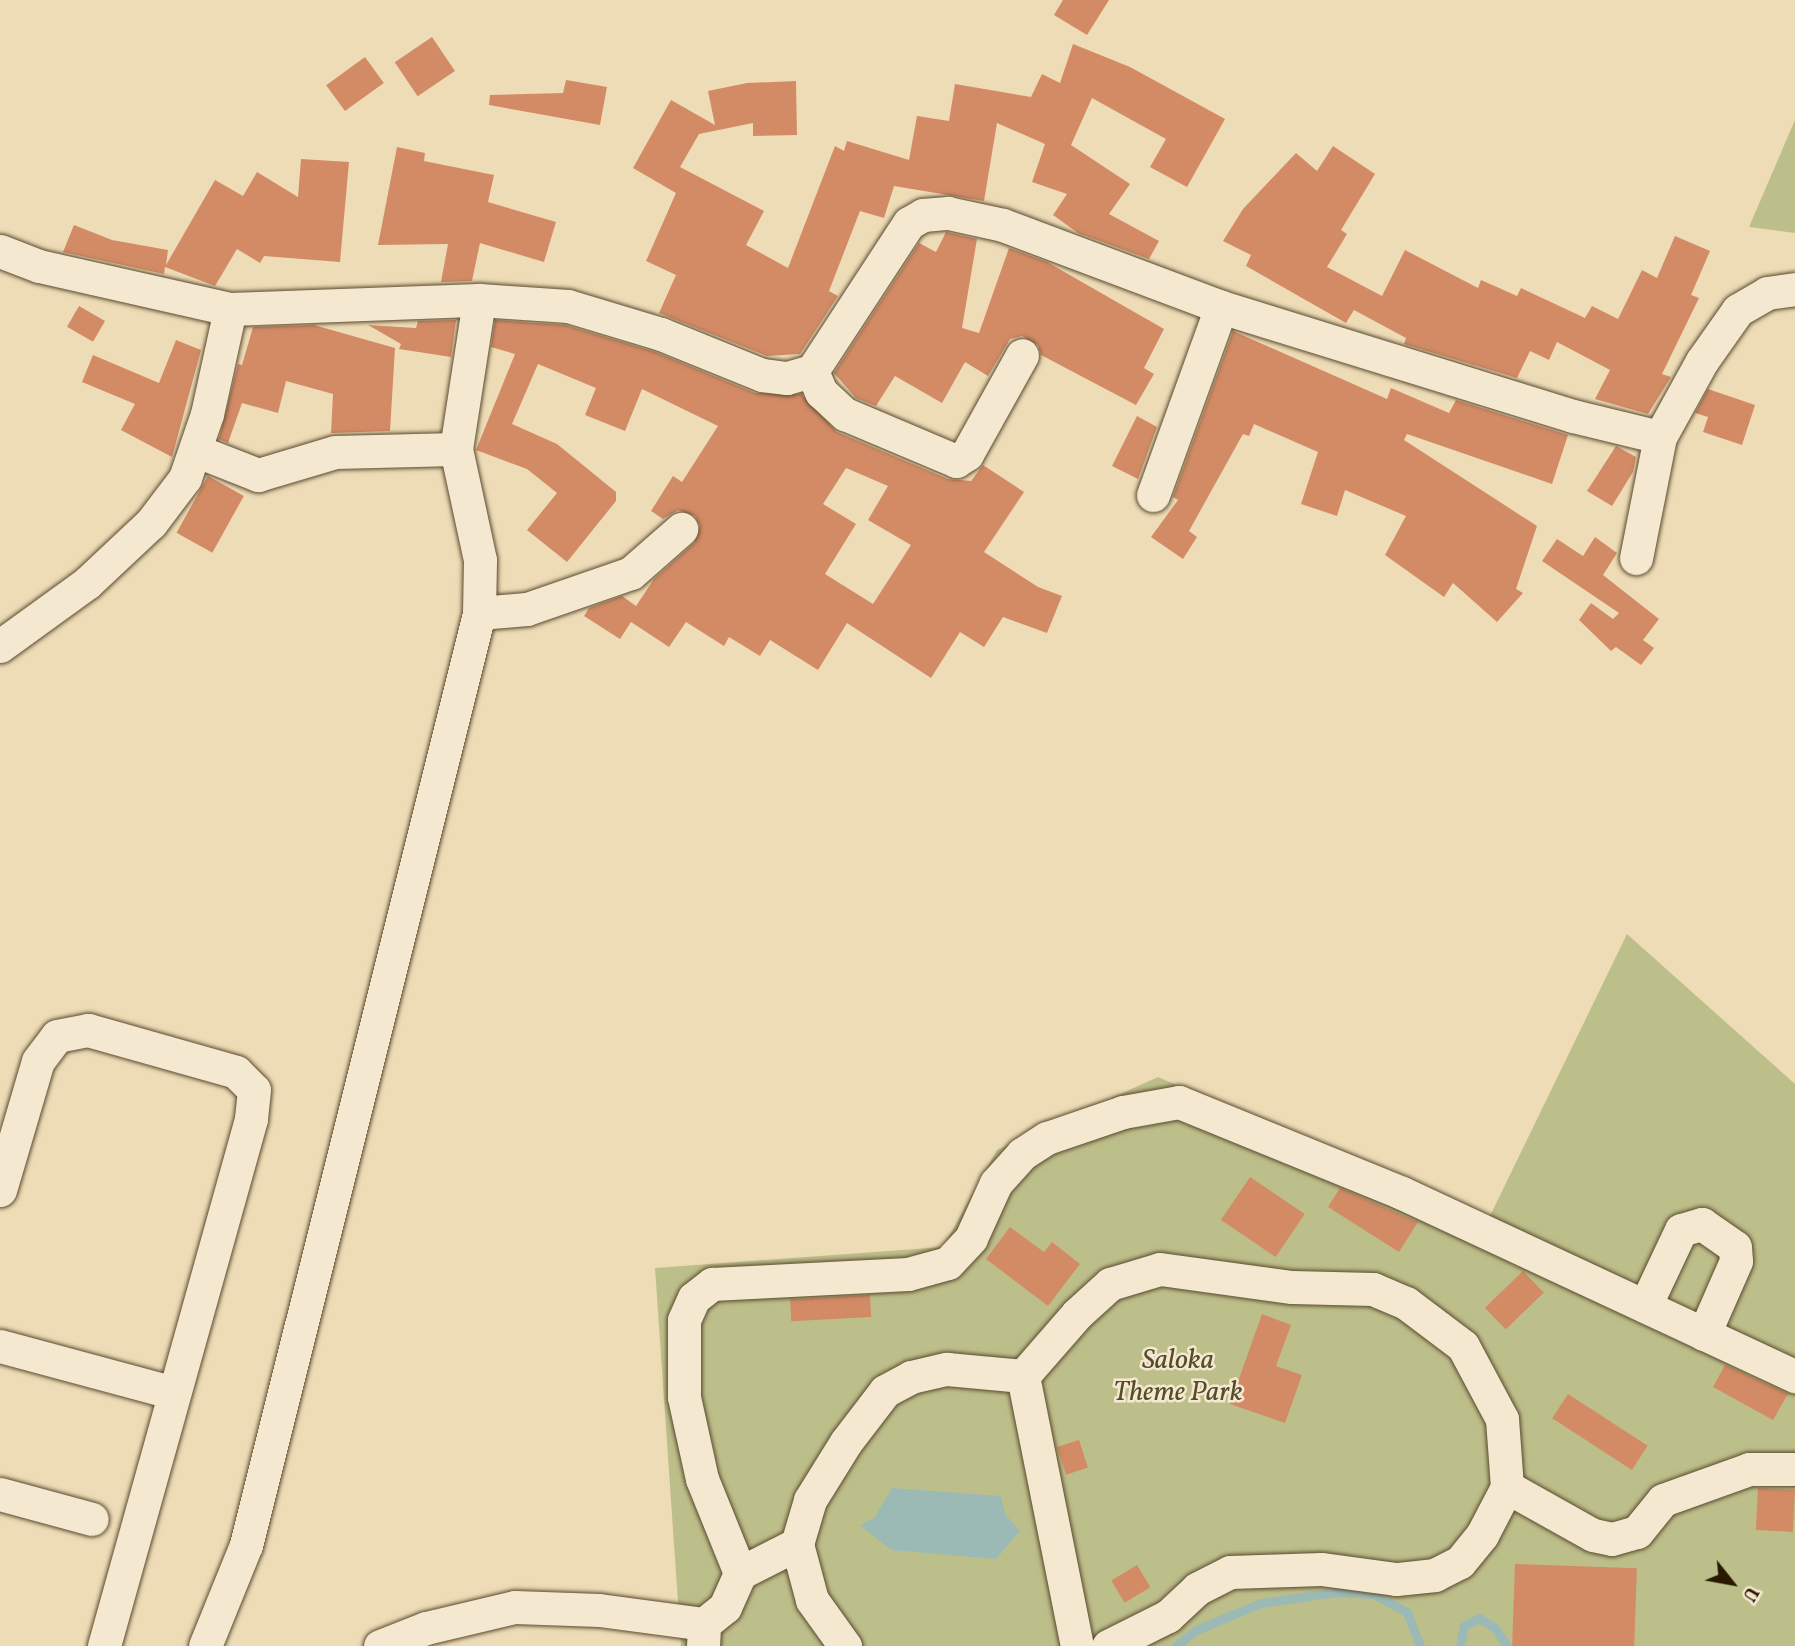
<!DOCTYPE html>
<style>
body{margin:0}
#map{position:relative;width:1795px;height:1646px;overflow:hidden;background:#eedcb7;font-family:Vollkorn,serif}
div>[style]{position:absolute}
[style*='--x']{left:calc(var(--x)*1px);top:calc(var(--y)*1px);width:calc(var(--w)*1px);rotate:calc(var(--a)*1deg)}
.green>*{inset:0;background:#bdbf8b}
.water>*{inset:0;background:#9bbab6}
.stream>*{height:9px;margin:-4.5px;padding:0 4.5px;transform-origin:4.5px;border-radius:4.5px;background:#9bbab6}
.building>*{inset:0;background:#d38b66;transform-origin:0 0}
.roads{filter:drop-shadow(0 0 2px #5b4a2e) drop-shadow(0 0 2px #5b4a2e)}
.minor>*{height:33px;margin:-16.5px;padding:0 16.5px;transform-origin:16.5px;border-radius:16.5px;background:#f4e8d0}
span{translate:-50% -50%;white-space:nowrap;text-align:center;line-height:1.15;-webkit-text-stroke:5px #f4e8d0;paint-order:stroke}
.park-label{font-size:28px;color:#564b2a;font-style:italic}
.north{position:absolute;left:1697px;top:1548px;width:70px;height:70px;-webkit-text-stroke:5px #f4e8d0;paint-order:stroke;rotate:121deg;font-size:19px;font-weight:700;line-height:28px;text-align:center;color:#2a1901}
.north::after{content:'';display:block;margin:auto;width:24px;height:32px;background:#2a1901;clip-path:polygon(50% 0,100% 100%,50% 72%,0 100%)}
</style>
<div id="map">
<div class="green">
<i style="clip-path:polygon(1795px 120px,1795px 233px,1749px 227px)"></i>
<i style="clip-path:polygon(1627px 934px,1795px 1084px,1795px 1646px,681px 1646px,655px 1268px,943px 1247px,997px 1150px,1158px 1077px,1489px 1218px)"></i>
</div>
<div class="water">
<i style="clip-path:polygon(892px 1488px,1001px 1496px,1005px 1514px,1020px 1531px,996px 1559px,891px 1550px,860px 1525px,874px 1518px)"></i>
</div>
<div class="stream">
<i style="--x:1176;--y:1646;--w:26;--a:-39"></i>
<i style="--x:1196;--y:1630;--w:70;--a:-22.6"></i>
<i style="--x:1261;--y:1603;--w:76;--a:-8.3"></i>
<i style="--x:1336;--y:1592;--w:38;--a:3"></i>
<i style="--x:1374;--y:1594;--w:38;--a:29"></i>
<i style="--x:1407;--y:1612;--w:36;--a:69"></i>
<i style="--x:1460;--y:1646;--w:20;--a:-79"></i>
<i style="--x:1464;--y:1626;--w:17;--a:-28"></i>
<i style="--x:1479;--y:1618;--w:19;--a:32"></i>
<i style="--x:1495;--y:1628;--w:22;--a:56"></i>
</div>
<div class="building">
<i style="clip-path:polygon(1063px 0,1109px 0,1087px 35px,1054px 15px)"></i>
<i style="left:432px;top:37px;width:41px;height:45px;rotate:56deg"></i>
<i style="clip-path:polygon(1073px 44px,1130px 67px,1225px 119px,1187px 187px,1150px 167px,1166px 139px,1092px 98px,1071px 145px,1130px 184px,1109px 214px,1159px 241px,1149px 259px,1078px 233px,1053px 215px,1067px 194px,1032px 182px,1045px 144px,997px 123px,984px 201px,894px 186px,884px 218px,860px 211px,829px 291px,838px 296px,800px 354px,767px 356px,659px 313px,676px 275px,646px 261px,676px 193px,633px 168px,671px 100px,715px 125px,708px 91px,747px 83px,796px 81px,797px 135px,753px 136px,753px 123px,699px 134px,680px 167px,764px 211px,746px 245px,788px 268px,835px 146px,844px 151px,847px 141px,909px 160px,917px 116px,949px 121px,955px 84px,1031px 97px,1042px 74px,1060px 83px)"></i>
<i style="left:365px;top:57px;width:32px;height:48px;rotate:54deg"></i>
<i style="clip-path:polygon(566px 80px,607px 87px,600px 125px,489px 105px,490px 95px,563px 93px)"></i>
<i style="clip-path:polygon(1333px 146px,1375px 174px,1341px 230px,1347px 234px,1327px 267px,1382px 296px,1405px 250px,1478px 288px,1481px 280px,1517px 296px,1521px 288px,1585px 318px,1592px 306px,1618px 319px,1642px 270px,1657px 278px,1675px 236px,1710px 251px,1691px 295px,1699px 298px,1662px 374px,1671px 377px,1648px 414px,1595px 399px,1610px 370px,1557px 342px,1549px 360px,1530px 351px,1517px 378px,1404px 344px,1406px 338px,1354px 310px,1346px 323px,1246px 266px,1251px 255px,1223px 241px,1243px 209px,1296px 153px,1317px 171px)"></i>
<i style="clip-path:polygon(397px 147px,425px 153px,424px 161px,494px 175px,488px 202px,556px 222px,544px 262px,480px 243px,472px 281px,441px 282px,448px 244px,378px 245px)"></i>
<i style="clip-path:polygon(301px 159px,349px 162px,340px 262px,264px 256px,260px 263px,237px 249px,215px 286px,165px 267px,164px 274px,63px 252px,74px 225px,112px 240px,168px 250px,166px 265px,215px 180px,243px 196px,257px 172px,298px 197px)"></i>
<i style="clip-path:polygon(946px 232px,977px 239px,962px 328px,979px 333px,1009px 248px,1047px 262px,1164px 329px,1144px 368px,1154px 374px,1136px 405px,1041px 355px,1038px 345px,1022px 336px,1010px 339px,988px 376px,965px 362px,942px 403px,895px 376px,876px 406px,856px 398px,834px 373px,919px 243px,936px 252px)"></i>
<i style="left:79px;top:306px;width:30px;height:24px;rotate:30deg"></i>
<i style="clip-path:polygon(456px 320px,451px 357px,399px 349px,401px 344px,368px 325px,416px 328px,418px 321px)"></i>
<i style="clip-path:polygon(evenodd,495px 320px,565px 325px,655px 352px,755px 393px,801px 394px,837px 432px,948px 479px,971px 481px,983px 465px,1024px 492px,984px 552px,1038px 587px,1062px 596px,1047px 633px,1003px 617px,984px 647px,960px 632px,931px 678px,847px 623px,818px 670px,770px 640px,760px 656px,729px 637px,724px 646px,686px 622px,669px 647px,631px 622px,620px 639px,584px 616px,589px 608px,622px 596px,636px 606px,654px 579px,694px 543px,700px 526px,695px 516px,678px 510px,663px 519px,651px 511px,673px 476px,682px 482px,718px 426px,642px 389px,625px 431px,585px 415px,596px 388px,538px 364px,512px 424px,557px 444px,616px 492px,616px 501px,567px 562px,527px 530px,557px 493px,527px 469px,476px 450px,515px 354px,491px 347px,495px 320px,846px 468px,888px 486px,868px 520px,911px 545px,873px 604px,825px 574px,856px 524px,823px 504px,846px 468px)"></i>
<i style="clip-path:polygon(314px 325px,395px 348px,390px 431px,331px 433px,333px 394px,286px 381px,278px 413px,242px 403px,228px 443px,219px 439px,238px 364px,242px 365px,253px 327px)"></i>
<i style="clip-path:polygon(1233px 331px,1387px 399px,1391px 388px,1449px 413px,1456px 400px,1568px 435px,1552px 484px,1407px 434px,1404px 440px,1537px 526px,1516px 589px,1523px 593px,1497px 622px,1453px 583px,1444px 597px,1385px 555px,1406px 516px,1345px 490px,1337px 516px,1301px 504px,1318px 452px,1254px 424px,1249px 436px,1243px 434px,1189px 531px,1197px 537px,1183px 559px,1151px 537px,1178px 500px,1173px 497px)"></i>
<i style="clip-path:polygon(176px 340px,201px 350px,172px 457px,121px 430px,135px 404px,82px 382px,93px 355px,159px 383px)"></i>
<i style="clip-path:polygon(1708px 389px,1755px 405px,1742px 445px,1703px 432px,1708px 417px,1695px 413px)"></i>
<i style="clip-path:polygon(1137px 416px,1157px 427px,1138px 479px,1112px 466px)"></i>
<i style="clip-path:polygon(1616px 446px,1636px 457px,1633px 472px,1612px 506px,1587px 491px)"></i>
<i style="left:208px;top:476px;width:41px;height:65px;rotate:29deg"></i>
<i style="clip-path:polygon(1595px 537px,1617px 553px,1603px 575px,1659px 619px,1643px 640px,1654px 648px,1641px 665px,1616px 647px,1611px 651px,1579px 620px,1591px 603px,1613px 619px,1619px 613px,1542px 561px,1557px 539px,1583px 556px)"></i>
<i style="left:1250px;top:1177px;width:66px;height:52px;rotate:34deg"></i>
<i style="clip-path:polygon(1340px 1188px,1418px 1222px,1399px 1252px,1328px 1207px)"></i>
<i style="clip-path:polygon(1010px 1227px,1044px 1252px,1052px 1242px,1080px 1264px,1048px 1306px,986px 1259px)"></i>
<i style="left:1523px;top:1271px;width:30px;height:53px;rotate:46deg"></i>
<i style="left:870px;top:1295px;width:22px;height:80px;rotate:87deg"></i>
<i style="clip-path:polygon(1262px 1314px,1291px 1325px,1276px 1366px,1302px 1375px,1285px 1423px,1230px 1404px)"></i>
<i style="clip-path:polygon(1725px 1365px,1788px 1394px,1773px 1420px,1713px 1387px)"></i>
<i style="left:1568px;top:1394px;width:95px;height:29px;rotate:33deg"></i>
<i style="left:1079px;top:1440px;width:29px;height:23px;rotate:72deg"></i>
<i style="left:1758px;top:1488px;width:37px;height:42px;rotate:3deg"></i>
<i style="left:1515px;top:1564px;width:122px;height:82px;rotate:2deg"></i>
<i style="left:1137px;top:1565px;width:26px;height:30px;rotate:59deg"></i>
</div>
<div class="roads">
<div class="minor">
<i style="--x:0;--y:251;--w:42;--a:21"></i>
<i style="--x:39;--y:266;--w:196;--a:12.7"></i>
<i style="--x:812;--y:371;--w:23;--a:67"></i>
<i style="--x:821;--y:392;--w:33;--a:43"></i>
<i style="--x:845;--y:414;--w:121;--a:22.9"></i>
<i style="--x:956;--y:461;--w:13;--a:-32"></i>
<i style="--x:967;--y:454;--w:113;--a:-60.9"></i>
<i style="--x:197;--y:451;--w:66;--a:21.5"></i>
<i style="--x:258;--y:475;--w:80;--a:-16.6"></i>
<i style="--x:335;--y:452;--w:121;--a:-1.4"></i>
<i style="--x:1153;--y:495;--w:200;--a:-70.1"></i>
<i style="--x:1636;--y:558;--w:123;--a:-78.8"></i>
<i style="--x:479;--y:613;--w:48;--a:-4.8"></i>
<i style="--x:527;--y:609;--w:110;--a:-19.1"></i>
<i style="--x:631;--y:573;--w:67;--a:-41.3"></i>
<i style="--x:0;--y:646;--w:107;--a:-35.9"></i>
<i style="--x:87;--y:583;--w:88;--a:-43.2"></i>
<i style="--x:151;--y:523;--w:56;--a:-52.9"></i>
<i style="--x:185;--y:478;--w:68;--a:-71"></i>
<i style="--x:207;--y:414;--w:107;--a:-77.6"></i>
<i style="--x:230;--y:309;--w:249;--a:-2.1"></i>
<i style="--x:479;--y:300;--w:89;--a:3.9"></i>
<i style="--x:568;--y:306;--w:97;--a:16.8"></i>
<i style="--x:661;--y:334;--w:109;--a:22.1"></i>
<i style="--x:762;--y:375;--w:25;--a:7"></i>
<i style="--x:787;--y:378;--w:26;--a:-16"></i>
<i style="--x:812;--y:371;--w:177;--a:-56.8"></i>
<i style="--x:909;--y:223;--w:16;--a:-30"></i>
<i style="--x:923;--y:215;--w:25;--a:-5"></i>
<i style="--x:948;--y:213;--w:56;--a:12.3"></i>
<i style="--x:1003;--y:225;--w:233;--a:20.6"></i>
<i style="--x:1221;--y:307;--w:368;--a:17.2"></i>
<i style="--x:1573;--y:416;--w:89;--a:13.6"></i>
<i style="--x:1660;--y:437;--w:87;--a:-61.1"></i>
<i style="--x:1702;--y:361;--w:62;--a:-54.8"></i>
<i style="--x:1738;--y:310;--w:34;--a:-30"></i>
<i style="--x:1767;--y:293;--w:28;--a:-8"></i>
<i style="--x:0;--y:1190;--w:134;--a:-73.6"></i>
<i style="--x:38;--y:1061;--w:31;--a:-53"></i>
<i style="--x:57;--y:1036;--w:32;--a:-11"></i>
<i style="--x:88;--y:1030;--w:154;--a:15.8"></i>
<i style="--x:236;--y:1072;--w:25;--a:45"></i>
<i style="--x:254;--y:1090;--w:29;--a:96"></i>
<i style="--x:251;--y:1119;--w:547;--a:105.59"></i>
<i style="--x:1645;--y:1306;--w:84;--a:-64.7"></i>
<i style="--x:1681;--y:1230;--w:22;--a:-16"></i>
<i style="--x:1702;--y:1224;--w:40;--a:34.9"></i>
<i style="--x:1735;--y:1247;--w:14;--a:86"></i>
<i style="--x:1736;--y:1261;--w:80;--a:113.7"></i>
<i style="--x:0;--y:1346;--w:180;--a:15.1"></i>
<i style="--x:1023;--y:1376;--w:82;--a:-48.9"></i>
<i style="--x:1077;--y:1314;--w:45;--a:-42.3"></i>
<i style="--x:1110;--y:1284;--w:52;--a:-16.7"></i>
<i style="--x:1160;--y:1269;--w:133;--a:7.8"></i>
<i style="--x:1292;--y:1287;--w:81;--a:1.4"></i>
<i style="--x:1373;--y:1289;--w:36;--a:23"></i>
<i style="--x:1406;--y:1303;--w:71;--a:37"></i>
<i style="--x:1463;--y:1346;--w:83;--a:61.9"></i>
<i style="--x:1502;--y:1419;--w:68;--a:85.8"></i>
<i style="--x:1507;--y:1487;--w:54;--a:117.5"></i>
<i style="--x:1482;--y:1535;--w:35;--a:129"></i>
<i style="--x:1460;--y:1562;--w:28;--a:153"></i>
<i style="--x:1435;--y:1575;--w:39;--a:174"></i>
<i style="--x:1396;--y:1579;--w:76;--a:-172.4"></i>
<i style="--x:1321;--y:1569;--w:91;--a:178.1"></i>
<i style="--x:1230;--y:1572;--w:37;--a:153"></i>
<i style="--x:1197;--y:1589;--w:40;--a:137"></i>
<i style="--x:1168;--y:1616;--w:67;--a:153.4"></i>
<i style="--x:1507;--y:1487;--w:98;--a:29.2"></i>
<i style="--x:1593;--y:1535;--w:19;--a:12"></i>
<i style="--x:1612;--y:1539;--w:26;--a:-16"></i>
<i style="--x:1637;--y:1532;--w:41;--a:-50.9"></i>
<i style="--x:1663;--y:1500;--w:91;--a:-19.8"></i>
<i style="--x:1749;--y:1469;--w:46;--a:0"></i>
<i style="--x:0;--y:1494;--w:95;--a:15.2"></i>
<i style="--x:797;--y:1544;--w:58;--a:75"></i>
<i style="--x:812;--y:1600;--w:57;--a:54.3"></i>
<i style="--x:740;--y:1573;--w:64;--a:-27"></i>
<i style="--x:797;--y:1544;--w:46;--a:-73.5"></i>
<i style="--x:810;--y:1500;--w:68;--a:-58.2"></i>
<i style="--x:846;--y:1442;--w:64;--a:-52.6"></i>
<i style="--x:885;--y:1391;--w:30;--a:-28"></i>
<i style="--x:911;--y:1377;--w:37;--a:-13"></i>
<i style="--x:947;--y:1369;--w:76;--a:5.3"></i>
<i style="--x:1023;--y:1376;--w:275;--a:78.7"></i>
<i style="--x:205;--y:1646;--w:109;--a:-67.9"></i>
<i style="--x:246;--y:1545;--w:961;--a:-75.96"></i>
<i style="--x:479;--y:613;--w:53;--a:-88.9"></i>
<i style="--x:480;--y:560;--w:114;--a:-102.2"></i>
<i style="--x:456;--y:449;--w:151;--a:-81.2"></i>
<i style="--x:380;--y:1646;--w:49;--a:-21.4"></i>
<i style="--x:426;--y:1628;--w:91;--a:-13.3"></i>
<i style="--x:515;--y:1607;--w:84;--a:2"></i>
<i style="--x:599;--y:1610;--w:106;--a:7.6"></i>
<i style="--x:703;--y:1646;--w:22;--a:-87"></i>
<i style="--x:704;--y:1624;--w:27;--a:-39"></i>
<i style="--x:725;--y:1607;--w:37;--a:-66"></i>
<i style="--x:740;--y:1573;--w:101;--a:-112"></i>
<i style="--x:702;--y:1479;--w:84;--a:-102.4"></i>
<i style="--x:684;--y:1397;--w:77;--a:-90"></i>
<i style="--x:684;--y:1320;--w:24;--a:-66"></i>
<i style="--x:694;--y:1298;--w:23;--a:-38"></i>
<i style="--x:712;--y:1284;--w:196;--a:-2.9"></i>
<i style="--x:908;--y:1274;--w:41;--a:-15.4"></i>
<i style="--x:948;--y:1263;--w:34;--a:-47"></i>
<i style="--x:971;--y:1238;--w:60;--a:-65.6"></i>
<i style="--x:996;--y:1183;--w:39;--a:-48"></i>
<i style="--x:1022;--y:1154;--w:30;--a:-33"></i>
<i style="--x:1047;--y:1138;--w:80;--a:-18.9"></i>
<i style="--x:1123;--y:1112;--w:57;--a:-10.1"></i>
<i style="--x:1179;--y:1102;--w:241;--a:22.2"></i>
<i style="--x:1402;--y:1193;--w:434;--a:25"></i>
</div>
</div>
<div class="park-label">
<span style="left:1178px;top:1377px">Saloka<br>Theme Park</span>
</div>
<div class="north">U</div>
</div>
